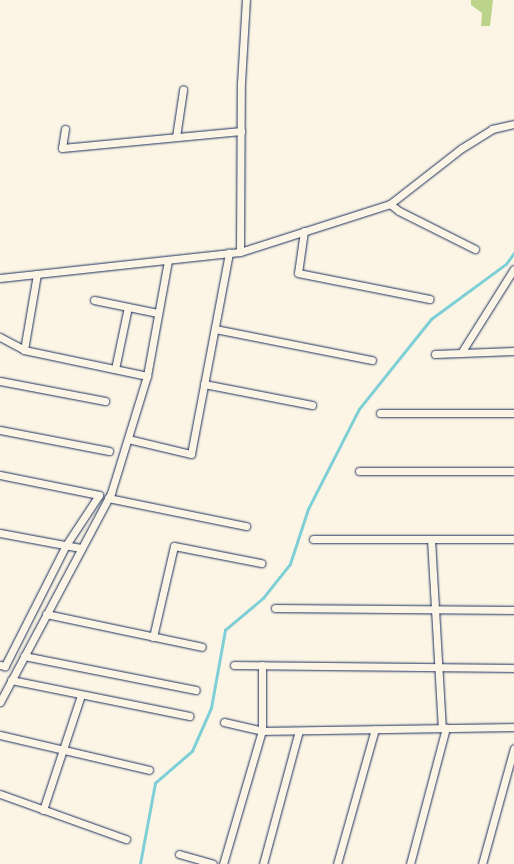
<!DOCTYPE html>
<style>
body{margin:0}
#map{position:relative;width:514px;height:864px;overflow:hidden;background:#fcf5e5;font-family:Mynerve,sans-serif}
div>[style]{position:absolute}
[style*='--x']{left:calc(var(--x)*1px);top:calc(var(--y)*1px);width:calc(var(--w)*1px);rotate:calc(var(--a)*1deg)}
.green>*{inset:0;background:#bcd38a}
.stream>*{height:2.5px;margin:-1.25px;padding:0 1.25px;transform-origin:1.25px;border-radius:1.25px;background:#7ecfd6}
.roads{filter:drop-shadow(0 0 1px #1b2f5e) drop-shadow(0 0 1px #1b2f5e)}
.minor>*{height:7px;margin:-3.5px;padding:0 3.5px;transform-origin:3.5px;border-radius:3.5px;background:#fcf5e5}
span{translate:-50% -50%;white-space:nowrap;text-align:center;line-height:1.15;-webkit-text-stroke:4px #fcf5e5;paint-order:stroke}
</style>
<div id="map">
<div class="green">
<i style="clip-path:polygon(471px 0,493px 0,490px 26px,481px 26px,482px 13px,471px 5px)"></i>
</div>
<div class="stream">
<i style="--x:140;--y:864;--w:82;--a:-79.5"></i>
<i style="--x:155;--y:783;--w:49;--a:-40.9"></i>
<i style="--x:192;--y:751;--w:47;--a:-66.2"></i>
<i style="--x:211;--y:708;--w:79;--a:-79.8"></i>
<i style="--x:225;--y:630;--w:50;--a:-40.1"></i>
<i style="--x:263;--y:598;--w:43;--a:-51.5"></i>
<i style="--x:290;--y:564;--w:58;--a:-71.9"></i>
<i style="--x:308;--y:509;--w:112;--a:-63"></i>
<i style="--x:359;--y:409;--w:115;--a:-51.3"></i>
<i style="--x:431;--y:319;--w:93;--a:-36.3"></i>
<i style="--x:506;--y:264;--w:14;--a:-54"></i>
</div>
<div class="roads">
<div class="minor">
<i style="--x:65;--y:129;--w:19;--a:99"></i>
<i style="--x:62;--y:148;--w:180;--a:-5.4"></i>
<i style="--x:176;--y:137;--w:48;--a:-81.5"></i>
<i style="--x:390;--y:204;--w:11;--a:38"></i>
<i style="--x:399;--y:211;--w:85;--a:26.6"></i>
<i style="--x:304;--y:231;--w:42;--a:98.1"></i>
<i style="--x:298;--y:273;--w:134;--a:11.2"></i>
<i style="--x:240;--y:252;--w:169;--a:-89.7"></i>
<i style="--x:241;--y:83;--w:83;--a:-86.6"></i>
<i style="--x:0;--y:278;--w:241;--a:-6.2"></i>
<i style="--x:240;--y:252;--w:157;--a:-17.7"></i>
<i style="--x:390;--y:204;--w:91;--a:-37.9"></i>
<i style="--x:462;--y:148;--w:36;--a:-32"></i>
<i style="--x:492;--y:129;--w:23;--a:-13"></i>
<i style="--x:94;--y:300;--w:65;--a:11.5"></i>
<i style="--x:215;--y:329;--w:160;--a:11.2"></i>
<i style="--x:0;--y:337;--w:27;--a:28"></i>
<i style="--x:24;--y:350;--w:126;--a:11.9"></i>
<i style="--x:24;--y:350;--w:77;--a:-80.3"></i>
<i style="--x:461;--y:353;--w:99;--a:-57.8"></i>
<i style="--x:435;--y:354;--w:79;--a:-2.2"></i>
<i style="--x:115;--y:369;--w:63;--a:-78.2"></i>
<i style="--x:0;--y:381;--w:107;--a:10.8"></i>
<i style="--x:204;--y:384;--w:110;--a:11"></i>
<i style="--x:380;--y:413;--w:134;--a:0"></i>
<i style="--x:0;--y:430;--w:111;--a:10.9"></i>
<i style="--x:128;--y:439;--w:65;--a:13.4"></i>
<i style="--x:191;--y:454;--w:205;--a:-79.3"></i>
<i style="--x:359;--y:471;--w:155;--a:0"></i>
<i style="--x:0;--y:475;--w:101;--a:11.4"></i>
<i style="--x:99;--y:495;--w:60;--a:123.4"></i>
<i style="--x:66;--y:545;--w:136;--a:116.8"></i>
<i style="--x:5;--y:666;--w:5;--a:-169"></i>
<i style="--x:108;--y:498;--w:141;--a:11.5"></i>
<i style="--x:0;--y:533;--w:82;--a:10.5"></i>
<i style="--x:313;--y:539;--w:201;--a:0"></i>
<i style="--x:431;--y:539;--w:189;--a:86.7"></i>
<i style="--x:275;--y:608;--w:239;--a:0.5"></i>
<i style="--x:46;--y:614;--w:159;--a:11.9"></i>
<i style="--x:153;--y:637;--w:93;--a:-77"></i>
<i style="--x:174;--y:546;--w:89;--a:11.1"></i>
<i style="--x:24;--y:656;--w:175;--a:11.2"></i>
<i style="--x:234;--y:665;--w:280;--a:0.6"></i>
<i style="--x:11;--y:680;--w:182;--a:11.4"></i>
<i style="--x:0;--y:702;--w:237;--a:-62"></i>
<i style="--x:111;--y:493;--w:122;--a:-72.9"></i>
<i style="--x:147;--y:376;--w:118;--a:-79.7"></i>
<i style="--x:224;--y:722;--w:39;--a:13"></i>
<i style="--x:262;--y:731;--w:252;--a:-0.9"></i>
<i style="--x:0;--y:735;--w:153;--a:13.2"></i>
<i style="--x:0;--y:794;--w:134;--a:19.7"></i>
<i style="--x:43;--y:810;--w:121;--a:-71.7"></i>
<i style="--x:179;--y:854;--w:35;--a:16"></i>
<i style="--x:223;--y:864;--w:139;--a:-73.7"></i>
<i style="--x:262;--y:731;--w:66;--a:-90"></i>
<i style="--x:263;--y:864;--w:138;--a:-74.9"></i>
<i style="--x:337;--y:864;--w:140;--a:-74.3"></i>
<i style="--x:410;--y:864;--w:141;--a:-75.2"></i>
<i style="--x:482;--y:864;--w:120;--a:-74.6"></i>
</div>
</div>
</div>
